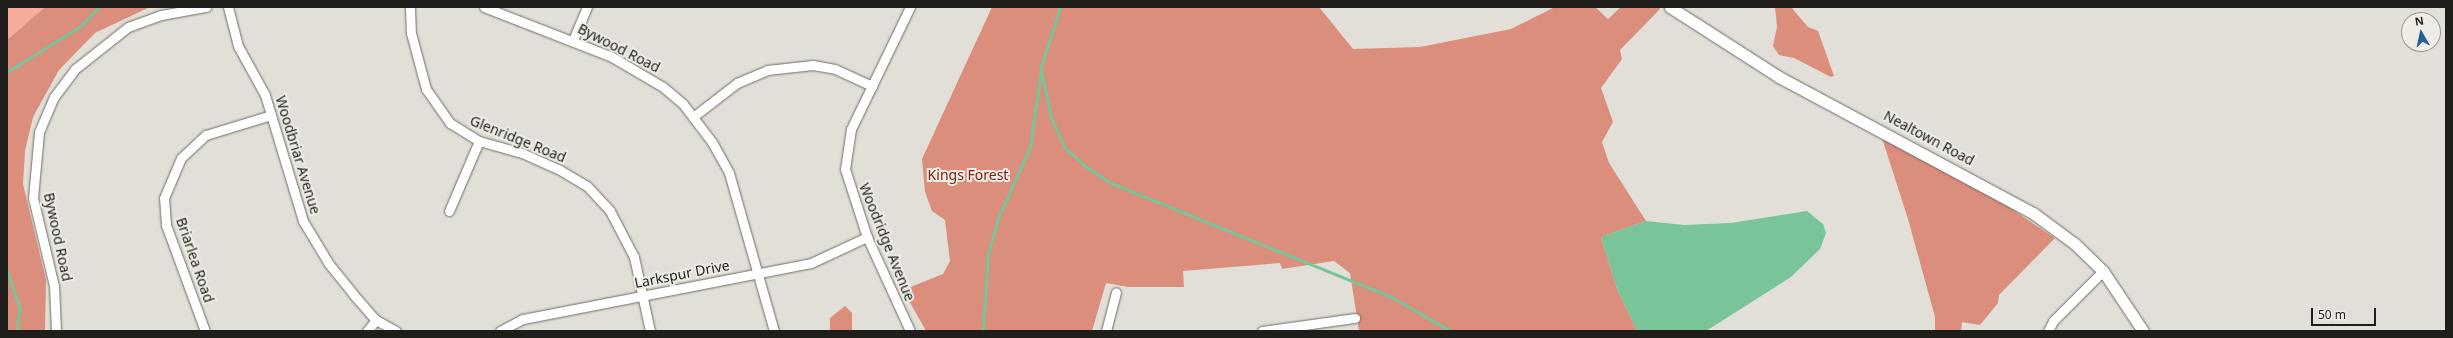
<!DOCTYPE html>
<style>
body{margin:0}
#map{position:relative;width:2453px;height:338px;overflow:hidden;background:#e1dfd7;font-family:"Noto Sans",sans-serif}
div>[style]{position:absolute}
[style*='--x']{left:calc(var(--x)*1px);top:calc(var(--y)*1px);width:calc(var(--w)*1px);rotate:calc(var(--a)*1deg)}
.green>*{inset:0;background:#f7ab9a}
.forest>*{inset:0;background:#db8e7c}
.water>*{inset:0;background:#79c498}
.stream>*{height:2.5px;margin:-1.25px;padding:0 1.25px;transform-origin:1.25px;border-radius:1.25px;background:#79c498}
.roads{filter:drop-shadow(0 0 1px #6f6d66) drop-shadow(0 0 1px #6f6d66)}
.minor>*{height:9px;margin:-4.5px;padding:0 4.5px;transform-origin:4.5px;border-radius:4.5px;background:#fff}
.tertiary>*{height:11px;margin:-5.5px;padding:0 5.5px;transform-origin:5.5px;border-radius:5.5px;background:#fff}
span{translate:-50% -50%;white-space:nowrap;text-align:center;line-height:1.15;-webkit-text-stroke:4px #eeece4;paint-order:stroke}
.street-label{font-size:14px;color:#1f1e1b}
.park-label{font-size:14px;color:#7c210e}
.frame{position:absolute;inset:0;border:8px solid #1f1e1b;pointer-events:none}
.north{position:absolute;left:2401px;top:12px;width:40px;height:40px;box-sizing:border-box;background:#eeece4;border:1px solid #9b9a94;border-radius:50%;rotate:351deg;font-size:11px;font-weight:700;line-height:16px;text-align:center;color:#1f1e1b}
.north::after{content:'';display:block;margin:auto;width:14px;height:18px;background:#255f96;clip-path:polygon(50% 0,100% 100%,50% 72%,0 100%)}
.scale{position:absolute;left:2311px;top:308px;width:65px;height:18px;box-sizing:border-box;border:2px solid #1f1e1b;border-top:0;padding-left:5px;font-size:12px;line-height:14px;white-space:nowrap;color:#1f1e1b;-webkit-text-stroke:3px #eeece4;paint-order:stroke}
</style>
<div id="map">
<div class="green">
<i style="clip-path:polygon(7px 7px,45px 7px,7px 40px)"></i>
</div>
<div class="forest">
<i style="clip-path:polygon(45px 7px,150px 7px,95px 33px,59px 70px,33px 117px,25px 151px,23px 184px,46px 280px,45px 331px,7px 331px,7px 40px)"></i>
<i style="clip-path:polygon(992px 7px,1319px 7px,1353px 49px,1420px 47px,1511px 29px,1555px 7px,1595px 7px,1608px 19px,1621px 7px,1658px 7px,1660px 9px,1620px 50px,1622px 59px,1601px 88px,1613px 122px,1602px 142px,1609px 163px,1646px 221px,1601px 237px,1617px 289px,1637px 331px,1359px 331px,1350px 273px,1334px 261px,1282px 269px,1280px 263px,1183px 271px,1184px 287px,1128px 287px,1106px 283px,1092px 331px,926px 331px,903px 290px,943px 274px,950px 261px,945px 220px,932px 211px,925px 192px,922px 159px)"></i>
<i style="clip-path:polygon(1775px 7px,1791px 7px,1808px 27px,1818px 31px,1834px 76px,1831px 77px,1794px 58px,1779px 55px,1773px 46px,1777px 27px)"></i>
<i style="clip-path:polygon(1882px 138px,2007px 206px,2055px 238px,1999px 295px,1998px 303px,1980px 325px,1962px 322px,1961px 331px,1935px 331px,1935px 317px,1908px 219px)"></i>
<i style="clip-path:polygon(845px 306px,852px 313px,852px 331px,830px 331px,830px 318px)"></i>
</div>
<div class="water">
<i style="clip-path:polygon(1807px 211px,1823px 224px,1826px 233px,1820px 249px,1791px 277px,1706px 331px,1637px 331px,1617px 289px,1601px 237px,1646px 221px,1684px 225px,1731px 223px)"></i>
</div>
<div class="stream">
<i style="--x:1041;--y:67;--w:53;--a:78.1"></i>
<i style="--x:1052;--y:119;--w:33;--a:65"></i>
<i style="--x:1066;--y:149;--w:28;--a:41"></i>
<i style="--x:1087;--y:167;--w:29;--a:34"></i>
<i style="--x:1111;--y:183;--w:303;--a:22.1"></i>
<i style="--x:1392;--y:297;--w:68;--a:30"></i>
<i style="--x:1041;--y:67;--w:63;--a:-72.4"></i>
<i style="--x:7;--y:72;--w:87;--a:-31.9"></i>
<i style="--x:81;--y:26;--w:26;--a:-47"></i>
<i style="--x:7;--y:270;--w:40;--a:71.1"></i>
<i style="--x:20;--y:308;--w:23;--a:97"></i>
<i style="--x:983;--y:331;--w:77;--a:-86.3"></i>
<i style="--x:988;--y:254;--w:37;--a:-74"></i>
<i style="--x:998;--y:218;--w:78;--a:-65.7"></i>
<i style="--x:1030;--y:147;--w:76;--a:-81.7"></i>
</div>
<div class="roads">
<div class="minor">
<i style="--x:228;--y:7;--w:40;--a:75.6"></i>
<i style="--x:238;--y:46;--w:56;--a:61.1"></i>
<i style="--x:265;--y:95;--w:132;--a:73.2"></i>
<i style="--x:303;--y:221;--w:50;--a:58.8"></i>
<i style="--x:329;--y:264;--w:38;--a:51"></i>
<i style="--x:353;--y:294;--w:35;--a:49"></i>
<i style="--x:376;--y:320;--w:23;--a:29"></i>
<i style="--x:410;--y:7;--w:26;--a:88"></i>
<i style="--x:411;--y:33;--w:58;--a:75"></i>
<i style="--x:426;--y:89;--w:42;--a:54.8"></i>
<i style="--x:450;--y:123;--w:34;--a:32"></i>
<i style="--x:479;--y:141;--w:45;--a:15.6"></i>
<i style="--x:522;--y:153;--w:42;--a:24.1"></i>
<i style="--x:560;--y:170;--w:31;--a:31"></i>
<i style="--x:587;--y:186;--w:34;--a:47"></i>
<i style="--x:610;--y:211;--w:52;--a:62.4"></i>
<i style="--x:634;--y:257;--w:76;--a:77.8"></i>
<i style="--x:484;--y:7;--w:137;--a:21.3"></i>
<i style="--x:612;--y:57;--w:59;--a:30.5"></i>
<i style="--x:663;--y:87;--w:26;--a:40"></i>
<i style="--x:683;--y:104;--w:48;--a:52.7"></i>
<i style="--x:712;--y:142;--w:35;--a:61"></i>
<i style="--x:729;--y:173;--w:164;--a:74.1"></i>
<i style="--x:910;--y:7;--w:136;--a:115.8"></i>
<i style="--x:851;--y:129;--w:40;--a:98.5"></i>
<i style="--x:845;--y:169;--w:71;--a:72.1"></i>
<i style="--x:867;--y:237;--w:103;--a:65.4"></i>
<i style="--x:573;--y:40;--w:36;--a:-67"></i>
<i style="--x:693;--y:117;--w:56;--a:-37.7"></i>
<i style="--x:737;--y:83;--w:33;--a:-23"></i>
<i style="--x:767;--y:70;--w:46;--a:-6.2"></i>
<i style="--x:813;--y:65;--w:22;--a:10"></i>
<i style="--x:835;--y:69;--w:41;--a:24.7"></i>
<i style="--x:449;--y:211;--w:76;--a:-66.8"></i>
<i style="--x:56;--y:331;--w:45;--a:-92.5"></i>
<i style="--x:54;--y:286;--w:90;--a:-103.4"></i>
<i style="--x:33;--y:198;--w:66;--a:-84.8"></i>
<i style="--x:39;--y:132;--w:38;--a:-67"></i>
<i style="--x:54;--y:97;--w:35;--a:-53"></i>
<i style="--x:75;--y:69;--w:68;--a:-38.4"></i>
<i style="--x:128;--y:27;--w:35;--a:-20"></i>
<i style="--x:161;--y:15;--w:46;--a:-10.1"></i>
<i style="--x:205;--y:331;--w:113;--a:-110.2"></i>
<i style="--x:166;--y:225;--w:27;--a:-94"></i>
<i style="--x:164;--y:198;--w:43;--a:-67"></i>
<i style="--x:181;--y:158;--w:34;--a:-43"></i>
<i style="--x:206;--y:135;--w:68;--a:-17.1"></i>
<i style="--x:367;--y:331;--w:14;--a:-51"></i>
<i style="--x:500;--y:331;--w:26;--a:-28"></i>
<i style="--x:523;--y:319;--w:293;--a:-11"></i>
<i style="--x:811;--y:263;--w:62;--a:-24.9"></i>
<i style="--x:1106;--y:331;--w:40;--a:-75.6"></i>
<i style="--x:1262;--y:331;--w:94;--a:-8"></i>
<i style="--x:2048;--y:331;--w:11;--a:-63"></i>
<i style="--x:2053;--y:321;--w:71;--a:-45"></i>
</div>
<div class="tertiary">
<i style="--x:1670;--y:7;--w:130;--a:32.7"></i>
<i style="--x:1779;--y:77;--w:288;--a:28.2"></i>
<i style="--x:2033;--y:213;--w:52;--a:36.4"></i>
<i style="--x:2075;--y:244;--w:39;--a:44"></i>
<i style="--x:2103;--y:271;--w:72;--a:56.3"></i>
</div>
</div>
<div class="street-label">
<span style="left:619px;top:48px;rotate:27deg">Bywood Road</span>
<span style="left:1929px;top:138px;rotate:28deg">Nealtown Road</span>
<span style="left:518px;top:139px;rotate:22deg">Glenridge Road</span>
<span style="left:298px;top:155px;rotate:73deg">Woodbriar Avenue</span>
<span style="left:58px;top:237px;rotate:78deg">Bywood Road</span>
<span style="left:887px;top:242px;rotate:68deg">Woodridge Avenue</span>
<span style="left:195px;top:260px;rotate:71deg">Briarlea Road</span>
<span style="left:682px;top:274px;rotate:-11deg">Larkspur Drive</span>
</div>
<div class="park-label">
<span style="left:968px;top:175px">Kings Forest</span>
</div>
<div class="frame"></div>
<div class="north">N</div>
<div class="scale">50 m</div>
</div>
